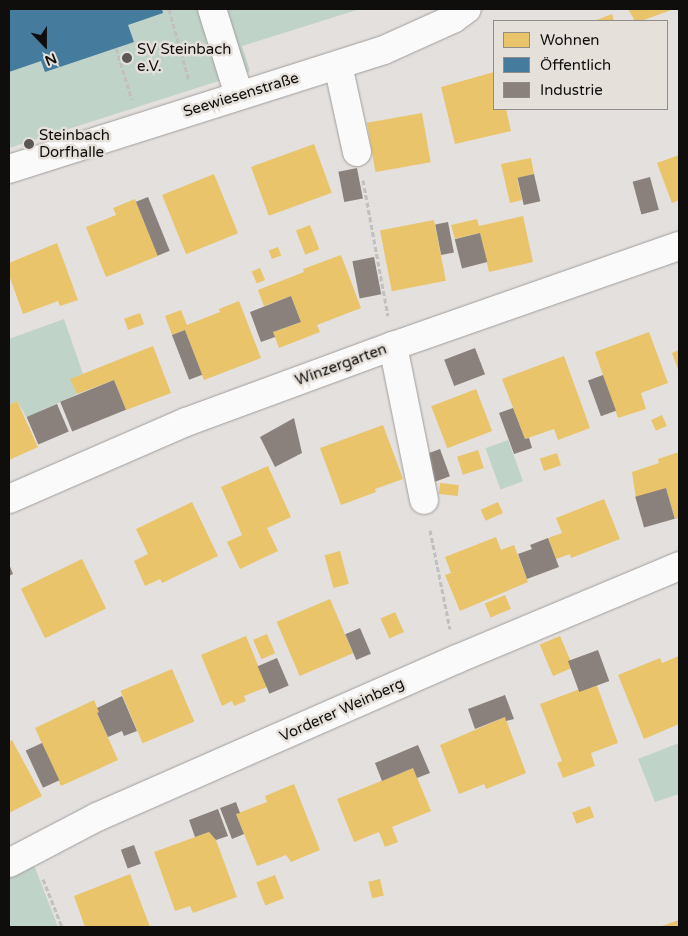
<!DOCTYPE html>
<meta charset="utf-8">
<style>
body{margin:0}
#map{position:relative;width:688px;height:936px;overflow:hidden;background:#e3e0de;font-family:"Varela Round",sans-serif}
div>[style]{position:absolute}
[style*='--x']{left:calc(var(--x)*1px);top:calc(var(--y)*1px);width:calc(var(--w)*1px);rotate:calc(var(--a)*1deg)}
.green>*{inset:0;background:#bfd3c8;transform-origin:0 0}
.homes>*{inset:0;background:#e9c46a;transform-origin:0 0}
.public>*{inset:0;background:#457b9d}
.industry>*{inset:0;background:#8a817c;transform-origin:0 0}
.path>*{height:3px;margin-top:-1.5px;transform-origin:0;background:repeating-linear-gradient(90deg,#c1c0bf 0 5px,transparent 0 7.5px)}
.roads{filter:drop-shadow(0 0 1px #a09d9b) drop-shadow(0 0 1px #a09d9b)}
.minor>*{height:28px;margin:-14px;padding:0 14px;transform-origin:14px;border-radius:14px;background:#fbfafa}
.dots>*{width:14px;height:14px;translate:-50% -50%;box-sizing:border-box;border:2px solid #e6e0db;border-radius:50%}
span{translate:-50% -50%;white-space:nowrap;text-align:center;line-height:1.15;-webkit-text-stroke:5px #e6e0db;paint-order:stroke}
.poi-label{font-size:15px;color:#100e0c}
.left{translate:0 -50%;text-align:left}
.street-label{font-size:15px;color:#100e0c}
.frame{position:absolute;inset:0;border:10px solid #100e0c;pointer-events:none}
.legend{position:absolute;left:493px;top:20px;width:175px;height:90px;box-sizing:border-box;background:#e6e0db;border:1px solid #908c88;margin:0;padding:6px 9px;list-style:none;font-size:15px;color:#100e0c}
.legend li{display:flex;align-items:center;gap:10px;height:25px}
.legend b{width:25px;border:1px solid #908c88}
.north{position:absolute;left:20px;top:20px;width:50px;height:50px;-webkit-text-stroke:4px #e6e0db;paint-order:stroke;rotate:158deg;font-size:14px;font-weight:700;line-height:20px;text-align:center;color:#100e0c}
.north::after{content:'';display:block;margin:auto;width:18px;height:22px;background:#100e0c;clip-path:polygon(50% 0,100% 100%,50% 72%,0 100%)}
</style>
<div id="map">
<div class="green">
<i style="clip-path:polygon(9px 9px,360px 9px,242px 46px,250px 71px,9px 148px)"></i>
<i style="clip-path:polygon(64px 319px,83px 374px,71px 379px,77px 394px,27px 418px,17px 401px,9px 405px,9px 339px)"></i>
<i style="left:508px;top:440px;width:44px;height:24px;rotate:70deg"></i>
<i style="clip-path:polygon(679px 743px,679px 794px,655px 802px,638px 759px)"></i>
<i style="clip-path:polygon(34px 865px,58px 927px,9px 927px,9px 878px)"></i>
</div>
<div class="homes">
<i style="clip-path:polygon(628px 9px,674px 9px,641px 21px,635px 21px)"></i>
<i style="clip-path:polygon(612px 14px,614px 21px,594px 21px)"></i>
<i style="clip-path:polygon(494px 72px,494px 109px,506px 109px,511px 131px,455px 144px,441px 87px)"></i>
<i style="left:422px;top:113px;width:50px;height:56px;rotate:80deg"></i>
<i style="left:314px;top:144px;width:52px;height:67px;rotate:70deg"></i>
<i style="clip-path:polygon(679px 155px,679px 200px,672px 203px,657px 163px)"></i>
<i style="clip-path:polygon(531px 158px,534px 174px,517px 178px,522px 200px,510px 203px,501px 164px)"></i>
<i style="left:214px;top:174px;width:64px;height:56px;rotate:68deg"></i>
<i style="clip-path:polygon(135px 199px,158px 256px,106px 277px,86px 227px,116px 215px,113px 208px)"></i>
<i style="clip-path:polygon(523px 216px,533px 262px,489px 272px,480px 233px,455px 239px,451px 225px,477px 219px,479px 226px)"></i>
<i style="left:434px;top:220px;width:62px;height:55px;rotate:79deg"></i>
<i style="left:310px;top:225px;width:26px;height:15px;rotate:69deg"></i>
<i style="clip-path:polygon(57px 243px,78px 300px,60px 306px,58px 301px,23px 314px,9px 275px,9px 263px)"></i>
<i style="left:278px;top:247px;width:9px;height:10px;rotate:69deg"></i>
<i style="clip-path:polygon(341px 255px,361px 308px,317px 325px,320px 332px,279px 348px,273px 332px,301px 322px,291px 296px,264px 306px,258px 290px,304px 272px,303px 269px)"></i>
<i style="left:260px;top:268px;width:13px;height:9px;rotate:67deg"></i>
<i style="clip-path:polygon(239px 301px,261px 358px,204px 380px,185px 330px,172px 335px,165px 316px,181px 310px,187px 325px,220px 312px,219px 309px)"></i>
<i style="left:140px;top:313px;width:12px;height:17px;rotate:70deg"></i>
<i style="clip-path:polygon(649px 332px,668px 383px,641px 393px,646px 409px,618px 418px,595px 352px)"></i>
<i style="clip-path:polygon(153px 346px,171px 393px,126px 410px,114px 380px,77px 394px,70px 379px)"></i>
<i style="clip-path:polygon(679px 350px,679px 372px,672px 353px)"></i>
<i style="clip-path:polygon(564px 356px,590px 428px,558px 440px,554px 429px,525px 439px,502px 379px)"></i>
<i style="left:476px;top:389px;width:45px;height:48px;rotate:69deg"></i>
<i style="clip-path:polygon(17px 401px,38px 447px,9px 460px,9px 405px)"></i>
<i style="left:662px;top:415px;width:12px;height:12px;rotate:66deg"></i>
<i style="clip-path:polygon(383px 425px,403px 479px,375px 489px,376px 492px,341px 505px,320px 448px)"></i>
<i style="left:478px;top:450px;width:19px;height:22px;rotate:72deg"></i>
<i style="clip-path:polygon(679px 452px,679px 518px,675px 519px,666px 488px,636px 499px,632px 472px,659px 463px,658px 459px)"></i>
<i style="left:557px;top:453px;width:13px;height:18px;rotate:72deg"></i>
<i style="clip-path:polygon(268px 466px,291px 517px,267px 528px,278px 551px,240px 569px,227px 542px,242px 535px,221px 487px)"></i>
<i style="left:440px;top:483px;width:19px;height:11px;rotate:6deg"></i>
<i style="clip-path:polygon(604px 499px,620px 539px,571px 558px,570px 554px,556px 559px,548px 538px,562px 533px,556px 518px)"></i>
<i style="clip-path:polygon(192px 502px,218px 556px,162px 583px,160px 579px,145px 586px,134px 561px,148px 554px,136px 529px)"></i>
<i style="left:498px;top:502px;width:12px;height:19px;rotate:66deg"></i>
<i style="clip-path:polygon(496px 537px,501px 550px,514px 545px,528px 582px,460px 611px,445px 575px,451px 573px,445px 557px)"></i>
<i style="left:340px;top:551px;width:34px;height:16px;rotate:75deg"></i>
<i style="left:82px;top:559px;width:55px;height:68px;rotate:64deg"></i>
<i style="left:505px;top:595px;width:15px;height:22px;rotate:67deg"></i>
<i style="left:330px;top:599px;width:59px;height:58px;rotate:67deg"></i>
<i style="left:395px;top:612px;width:22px;height:16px;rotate:66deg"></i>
<i style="left:267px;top:634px;width:21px;height:15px;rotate:67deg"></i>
<i style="clip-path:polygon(246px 636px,267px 687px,244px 696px,246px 701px,234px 706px,232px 701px,222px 706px,201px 655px)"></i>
<i style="left:560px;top:636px;width:34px;height:22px;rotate:67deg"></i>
<i style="clip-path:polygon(679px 656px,679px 724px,644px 739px,618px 675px,660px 658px,662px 663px)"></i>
<i style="left:172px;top:669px;width:57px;height:56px;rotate:67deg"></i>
<i style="clip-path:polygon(596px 683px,618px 743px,591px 753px,595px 766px,563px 778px,557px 763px,562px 761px,540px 704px)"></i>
<i style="clip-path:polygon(94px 700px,99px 712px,97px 713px,118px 760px,61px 786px,35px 728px)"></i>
<i style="clip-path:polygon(505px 717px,526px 773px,486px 789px,484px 784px,459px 794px,440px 745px)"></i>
<i style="clip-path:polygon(12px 740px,42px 796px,9px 813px,9px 742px)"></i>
<i style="clip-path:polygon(413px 768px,431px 811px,392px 827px,398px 842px,385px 847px,379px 832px,354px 842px,337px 799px)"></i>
<i style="clip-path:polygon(294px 784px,320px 850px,291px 862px,286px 855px,257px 866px,236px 814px,267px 802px,265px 796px)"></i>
<i style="left:590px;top:806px;width:12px;height:19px;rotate:70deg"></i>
<i style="clip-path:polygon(209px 832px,216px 840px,237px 897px,193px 913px,190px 906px,175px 911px,154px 852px)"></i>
<i style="clip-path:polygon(130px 874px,150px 927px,85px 927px,74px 896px)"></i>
<i style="left:275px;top:875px;width:25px;height:20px;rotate:69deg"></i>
<i style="left:380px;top:879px;width:17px;height:12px;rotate:77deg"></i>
<i style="clip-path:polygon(679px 920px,679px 927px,659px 927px)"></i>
</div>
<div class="public">
<i style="clip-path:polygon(9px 9px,162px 9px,163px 13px,128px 25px,134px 42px,45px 72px,41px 61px,9px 72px)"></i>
</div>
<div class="industry">
<i style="left:357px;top:168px;width:31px;height:19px;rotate:79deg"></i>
<i style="left:534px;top:174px;width:28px;height:17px;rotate:77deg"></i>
<i style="left:650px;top:177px;width:34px;height:18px;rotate:75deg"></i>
<i style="left:148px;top:197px;width:58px;height:13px;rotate:68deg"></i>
<i style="left:448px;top:222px;width:31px;height:13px;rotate:79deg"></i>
<i style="left:480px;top:233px;width:30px;height:26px;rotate:76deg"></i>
<i style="left:374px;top:257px;width:38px;height:22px;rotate:79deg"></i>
<i style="clip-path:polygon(291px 296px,301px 322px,273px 332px,275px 337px,261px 342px,250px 312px)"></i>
<i style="left:185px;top:330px;width:48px;height:14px;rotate:69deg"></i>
<i style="left:475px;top:348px;width:28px;height:33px;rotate:69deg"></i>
<i style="left:603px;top:375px;width:38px;height:16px;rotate:70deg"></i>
<i style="left:114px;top:380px;width:32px;height:58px;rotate:68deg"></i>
<i style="left:57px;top:404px;width:30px;height:33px;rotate:67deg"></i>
<i style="clip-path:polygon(513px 408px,525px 439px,529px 438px,532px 448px,514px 454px,499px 413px)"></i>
<i style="clip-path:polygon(294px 418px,302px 453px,275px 467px,260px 437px)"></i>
<i style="left:440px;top:449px;width:29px;height:18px;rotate:70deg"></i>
<i style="left:666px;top:488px;width:32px;height:32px;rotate:74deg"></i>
<i style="clip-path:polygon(548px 538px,559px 567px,527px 579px,518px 554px,532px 549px,530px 545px)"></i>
<i style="clip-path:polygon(9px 564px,13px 574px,9px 576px)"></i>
<i style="left:360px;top:628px;width:28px;height:16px;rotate:67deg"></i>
<i style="left:598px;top:650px;width:33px;height:32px;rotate:70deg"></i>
<i style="left:277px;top:658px;width:30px;height:21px;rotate:67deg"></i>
<i style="clip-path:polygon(505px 695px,514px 719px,506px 721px,505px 717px,475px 729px,468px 709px)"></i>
<i style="clip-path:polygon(122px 696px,137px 731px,124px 736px,122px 731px,108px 737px,97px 713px,99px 712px,97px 708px)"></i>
<i style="left:42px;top:743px;width:41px;height:18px;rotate:65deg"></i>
<i style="clip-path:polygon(418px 745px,430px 773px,417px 778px,413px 768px,382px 781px,375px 763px)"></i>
<i style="clip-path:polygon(236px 802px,240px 813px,236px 814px,244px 834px,232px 839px,220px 808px)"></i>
<i style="clip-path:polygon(218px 809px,228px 836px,216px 840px,209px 832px,195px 837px,189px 820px)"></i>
<i style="left:134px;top:845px;width:20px;height:14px;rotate:70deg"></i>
</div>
<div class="path">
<i style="--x:169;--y:9;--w:75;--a:74.5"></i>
<i style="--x:116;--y:48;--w:54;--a:72.9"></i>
<i style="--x:363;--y:180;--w:138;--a:79.6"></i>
<i style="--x:430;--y:530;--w:101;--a:78.6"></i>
<i style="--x:43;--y:879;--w:52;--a:68.4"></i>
</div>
<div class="roads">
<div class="minor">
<i style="--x:212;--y:9;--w:90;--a:72.6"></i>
<i style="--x:338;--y:65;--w:89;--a:77.7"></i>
<i style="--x:9;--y:169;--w:393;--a:-17.6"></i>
<i style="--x:384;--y:50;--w:76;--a:-24.2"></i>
<i style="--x:453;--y:19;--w:17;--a:-36"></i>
<i style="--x:393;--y:346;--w:157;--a:78.6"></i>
<i style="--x:9;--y:499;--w:193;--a:-23.5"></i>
<i style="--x:186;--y:422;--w:221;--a:-20.2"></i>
<i style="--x:393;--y:346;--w:303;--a:-19.3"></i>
<i style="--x:9;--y:863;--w:99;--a:-27.6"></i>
<i style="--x:97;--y:817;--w:393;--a:-23.7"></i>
<i style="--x:457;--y:659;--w:241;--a:-22.7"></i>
</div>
</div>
<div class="dots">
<i style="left:127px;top:58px;background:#5a5856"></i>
<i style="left:29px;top:144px;background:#5a5856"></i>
</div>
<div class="poi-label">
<span class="left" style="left:137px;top:58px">SV Steinbach<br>e.V.</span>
<span class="left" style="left:39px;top:144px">Steinbach<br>Dorfhalle</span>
</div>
<div class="street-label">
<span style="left:241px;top:95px;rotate:-17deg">Seewiesenstraße</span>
<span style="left:341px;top:365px;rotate:-20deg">Winzergarten</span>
<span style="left:342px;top:710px;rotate:-24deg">Vorderer Weinberg</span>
</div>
<div class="frame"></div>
<ul class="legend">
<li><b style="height:14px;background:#e9c46a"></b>Wohnen</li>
<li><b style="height:14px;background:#457b9d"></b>Öffentlich</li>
<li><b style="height:14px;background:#8a817c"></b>Industrie</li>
</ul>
<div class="north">N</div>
</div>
